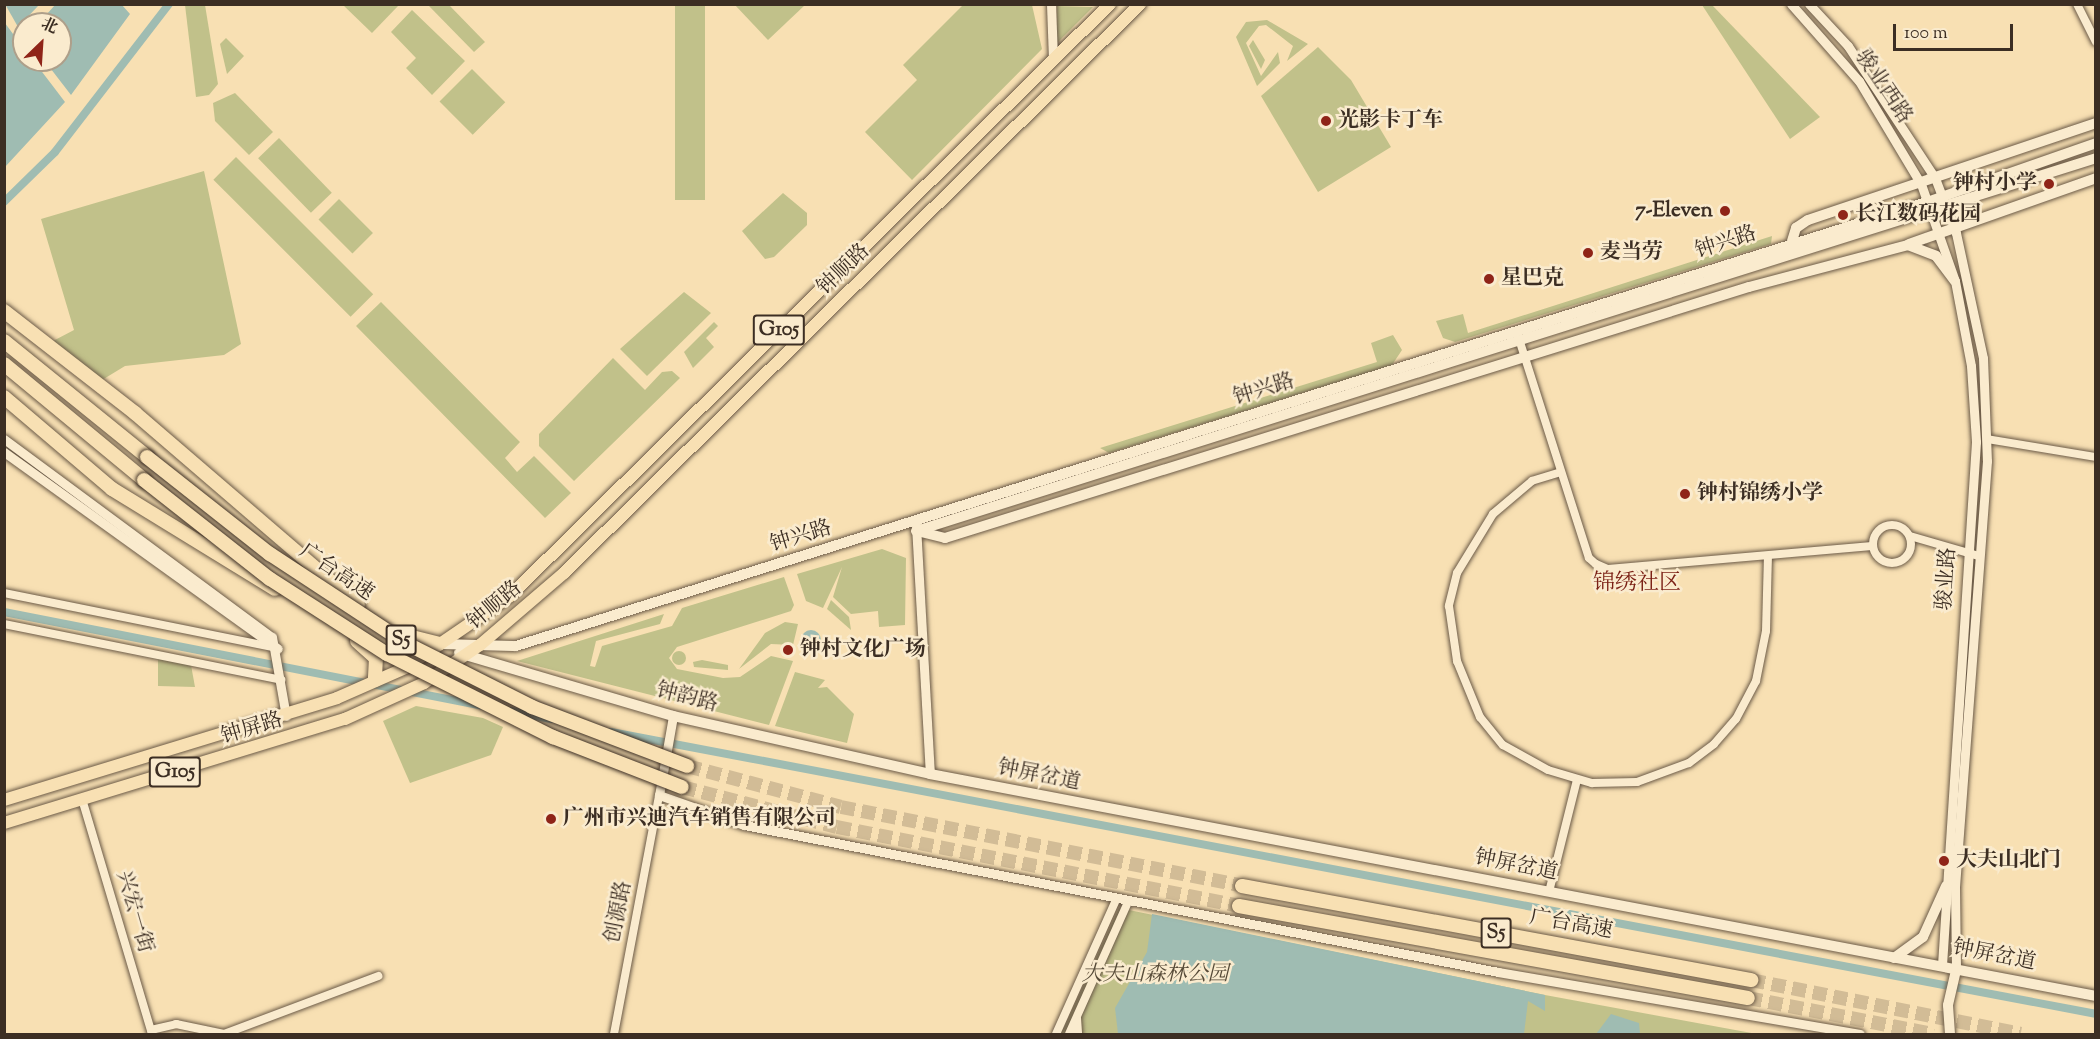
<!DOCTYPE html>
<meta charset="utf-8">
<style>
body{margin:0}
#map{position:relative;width:2100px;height:1039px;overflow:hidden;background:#f8e0b3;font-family:"Sorts Mill Goudy","Noto Serif SC",serif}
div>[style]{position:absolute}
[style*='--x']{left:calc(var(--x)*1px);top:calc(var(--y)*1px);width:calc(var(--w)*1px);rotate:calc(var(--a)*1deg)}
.green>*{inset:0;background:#c1c18a;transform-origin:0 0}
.round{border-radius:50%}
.water>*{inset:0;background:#9fbcb2}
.canal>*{height:8px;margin:-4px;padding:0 4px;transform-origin:4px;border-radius:4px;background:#9fbcb2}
.motorway-tunnel>*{height:14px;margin-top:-7px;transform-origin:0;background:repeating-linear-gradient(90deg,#d2bc96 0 14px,transparent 0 21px)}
.roads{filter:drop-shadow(0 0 2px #6b5a47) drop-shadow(0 0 2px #6b5a47)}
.minor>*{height:8px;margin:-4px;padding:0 4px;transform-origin:4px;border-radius:4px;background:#faebce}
.minor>.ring{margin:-4px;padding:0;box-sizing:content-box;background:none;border:8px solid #faebce;border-radius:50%}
.tertiary>*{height:9px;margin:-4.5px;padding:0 4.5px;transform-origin:4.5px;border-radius:4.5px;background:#faebce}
.secondary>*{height:10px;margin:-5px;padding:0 5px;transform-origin:5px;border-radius:5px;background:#faebce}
.trunk>*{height:12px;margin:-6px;padding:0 6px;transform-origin:6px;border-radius:6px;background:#f8e0b3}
.motorway>*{height:14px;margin:-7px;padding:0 7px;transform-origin:7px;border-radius:7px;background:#f8e0b3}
.bridges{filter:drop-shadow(0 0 2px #3c2e23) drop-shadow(0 0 2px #3c2e23)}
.motorway-bridge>*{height:14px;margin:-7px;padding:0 7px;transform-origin:7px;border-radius:7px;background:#f8e0b3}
.dots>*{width:16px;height:16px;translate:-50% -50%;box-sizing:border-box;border:3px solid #faebce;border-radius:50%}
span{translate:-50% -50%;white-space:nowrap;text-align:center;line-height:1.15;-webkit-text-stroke:5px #faebce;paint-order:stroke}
.shield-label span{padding:2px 4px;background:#faebce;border:2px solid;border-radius:4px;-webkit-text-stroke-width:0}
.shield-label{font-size:20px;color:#3c2e23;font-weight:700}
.street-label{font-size:21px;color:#3c2e23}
.poi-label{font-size:21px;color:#3c2e23;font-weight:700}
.left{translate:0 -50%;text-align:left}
.right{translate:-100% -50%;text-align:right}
.park-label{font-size:21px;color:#574b38;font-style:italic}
.neighbourhood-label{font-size:22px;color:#7a1f14}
.frame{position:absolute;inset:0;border:6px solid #3c2e23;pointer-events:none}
.north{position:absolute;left:12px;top:12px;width:60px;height:60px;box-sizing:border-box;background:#faebce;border:2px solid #ae9f8a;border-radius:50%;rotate:25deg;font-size:16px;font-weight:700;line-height:24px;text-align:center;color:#3c2e23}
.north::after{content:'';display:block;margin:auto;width:21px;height:27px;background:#8f2418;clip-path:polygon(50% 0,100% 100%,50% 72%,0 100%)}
.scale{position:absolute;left:1893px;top:24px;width:120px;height:27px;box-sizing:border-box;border:3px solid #3c2e23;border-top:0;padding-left:8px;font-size:18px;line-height:21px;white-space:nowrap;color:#3c2e23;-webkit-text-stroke:4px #faebce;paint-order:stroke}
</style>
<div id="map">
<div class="green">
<i style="clip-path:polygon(734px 4px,805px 4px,805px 5px,768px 40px)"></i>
<i style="clip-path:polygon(185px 5px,205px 5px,218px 84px,209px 95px,196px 97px)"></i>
<i style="clip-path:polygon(343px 5px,399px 5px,372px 33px)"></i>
<i style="clip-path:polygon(428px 5px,449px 5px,485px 42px,474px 52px)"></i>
<i style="left:675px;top:5px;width:30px;height:195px"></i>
<i style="clip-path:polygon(963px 5px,1032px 5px,1042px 49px,912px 180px,865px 132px,917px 80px,903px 65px)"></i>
<i style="clip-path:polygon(1702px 5px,1712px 5px,1820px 117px,1790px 139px)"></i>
<i style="clip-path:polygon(1057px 6px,1093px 7px,1057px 43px)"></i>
<i style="clip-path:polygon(412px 10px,465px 61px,432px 95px,406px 68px,416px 58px,391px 32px)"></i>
<i style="clip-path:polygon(1267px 20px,1308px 44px,1287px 61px,1293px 46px,1266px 25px,1259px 26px,1246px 43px,1261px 76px,1278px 52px,1280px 63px,1257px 86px,1236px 37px,1246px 22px)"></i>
<i style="clip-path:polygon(226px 38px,244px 56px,227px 74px,220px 44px)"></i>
<i style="clip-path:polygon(1253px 40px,1265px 60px,1261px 69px,1249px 46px)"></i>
<i style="clip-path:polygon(1318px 47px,1351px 80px,1391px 147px,1318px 192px,1261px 96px)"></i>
<i style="left:472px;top:69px;width:47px;height:46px;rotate:45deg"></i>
<i style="clip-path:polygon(235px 93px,273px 132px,249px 155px,215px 121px,213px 103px)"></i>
<i style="left:279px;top:138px;width:76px;height:29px;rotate:46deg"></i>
<i style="left:236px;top:157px;width:194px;height:32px;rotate:45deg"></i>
<i style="clip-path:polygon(204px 171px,241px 344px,224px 355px,125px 366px,102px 380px,53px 341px,74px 330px,41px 219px)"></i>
<i style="clip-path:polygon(783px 193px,807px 213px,807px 225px,774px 257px,765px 259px,742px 231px)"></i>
<i style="left:339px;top:199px;width:48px;height:29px;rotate:45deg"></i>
<i style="clip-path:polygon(1772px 236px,1771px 244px,1455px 342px,1443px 338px,1436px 321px,1463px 314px,1468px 333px)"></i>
<i style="clip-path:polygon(684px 292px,711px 313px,647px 376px,620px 349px)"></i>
<i style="clip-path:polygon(381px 302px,520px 442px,505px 458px,517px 472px,534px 456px,571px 493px,545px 518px,356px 326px)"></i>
<i style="clip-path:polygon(714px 322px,718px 326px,706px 338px,714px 347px,693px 368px,684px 352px)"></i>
<i style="clip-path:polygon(1393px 335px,1402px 350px,1392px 365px,1109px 453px,1100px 448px,1377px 362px,1371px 343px)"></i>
<i style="clip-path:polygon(613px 358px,645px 390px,662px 372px,672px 371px,680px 378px,574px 481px,539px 446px,539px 434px)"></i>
<i style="clip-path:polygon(882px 549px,906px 558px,905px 625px,879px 627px,878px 611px,851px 614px,833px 597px,842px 567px,823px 608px,806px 601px,797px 574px)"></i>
<i style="clip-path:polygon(784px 577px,794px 605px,791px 611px,677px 647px,669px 658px,677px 669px,723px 678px,740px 677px,771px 656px,793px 661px,769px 725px,517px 661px,664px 614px,660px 624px,596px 641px,590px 666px,595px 667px,602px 646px,672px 626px,682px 608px)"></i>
<i style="clip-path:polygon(831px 600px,849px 617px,851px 630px,827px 609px)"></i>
<i style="clip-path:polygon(785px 622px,798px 624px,793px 645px,771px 644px,739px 669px,765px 633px)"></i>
<i class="round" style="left:672px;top:651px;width:14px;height:14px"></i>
<i style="clip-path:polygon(158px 658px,191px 665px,195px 687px,158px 686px)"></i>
<i style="clip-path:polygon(702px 660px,728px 665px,728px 670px,694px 667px,693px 662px)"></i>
<i style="clip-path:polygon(795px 672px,825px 680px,818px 688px,827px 687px,854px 714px,847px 743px,775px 726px)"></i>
<i style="clip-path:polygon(416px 706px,483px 718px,503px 727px,491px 755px,410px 783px,383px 721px)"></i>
<i style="clip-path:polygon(1119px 908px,1545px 995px,1757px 1034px,1061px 1034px)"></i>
</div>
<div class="water">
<i style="clip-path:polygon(5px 4px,39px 4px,39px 5px,18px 27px)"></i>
<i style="clip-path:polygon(55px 5px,122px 5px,130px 14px,71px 95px,44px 60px,60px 60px,60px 24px,38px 24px)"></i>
<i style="clip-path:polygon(5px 23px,24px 49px,24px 60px,33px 60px,65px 102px,5px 167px)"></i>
<i class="round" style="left:801px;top:630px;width:20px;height:20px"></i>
<i style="clip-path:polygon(1152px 914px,1545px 995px,1545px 1011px,1528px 1001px,1524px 1034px,1118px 1034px,1115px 1008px,1147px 952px)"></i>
<i style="clip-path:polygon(1611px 1014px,1639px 1023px,1640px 1034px,1596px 1034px)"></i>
</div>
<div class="canal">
<i style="--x:4;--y:202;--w:71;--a:-44.4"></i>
<i style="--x:55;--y:152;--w:187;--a:-52.4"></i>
<i style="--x:4;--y:612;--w:485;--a:11.1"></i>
<i style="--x:511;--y:711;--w:41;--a:11.3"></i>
<i style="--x:611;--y:732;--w:1512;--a:10.75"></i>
</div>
<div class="motorway-tunnel">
<i style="--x:687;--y:766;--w:159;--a:14.9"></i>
<i style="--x:841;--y:807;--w:409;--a:11.1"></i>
<i style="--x:682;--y:787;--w:160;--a:14.5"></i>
<i style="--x:837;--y:827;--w:410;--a:11.1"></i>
<i style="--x:1751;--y:980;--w:275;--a:11.3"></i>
<i style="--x:1748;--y:998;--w:189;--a:11"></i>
</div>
<div class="roads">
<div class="minor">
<i style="--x:2077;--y:4;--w:42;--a:63.4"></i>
<i style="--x:1519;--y:339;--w:230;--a:72.3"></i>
<i style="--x:1589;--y:558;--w:9;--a:41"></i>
<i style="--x:1596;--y:564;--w:13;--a:23"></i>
<i style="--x:1608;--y:569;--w:265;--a:-5"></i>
<i style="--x:1987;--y:439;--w:110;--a:9.4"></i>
<i style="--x:1561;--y:472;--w:30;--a:163"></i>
<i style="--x:1532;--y:481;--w:51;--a:139.8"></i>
<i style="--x:1493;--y:514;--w:69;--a:121.4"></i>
<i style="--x:1457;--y:573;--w:34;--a:104"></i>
<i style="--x:1449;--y:606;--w:56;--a:81.7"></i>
<i style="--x:1457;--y:661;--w:61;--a:67.7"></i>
<i style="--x:1480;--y:717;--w:36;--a:51"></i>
<i style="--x:1503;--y:745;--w:51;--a:29.1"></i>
<i style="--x:1548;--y:770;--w:46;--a:16.5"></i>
<i style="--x:1592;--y:783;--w:45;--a:-1.3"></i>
<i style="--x:1637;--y:782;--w:55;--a:-20.1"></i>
<i style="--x:1689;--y:763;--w:31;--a:-37"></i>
<i style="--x:1714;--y:744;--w:33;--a:-49"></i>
<i style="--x:1736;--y:719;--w:43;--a:-62.2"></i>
<i style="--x:1756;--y:681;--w:51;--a:-78.7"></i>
<i style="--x:1766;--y:631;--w:74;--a:-88.5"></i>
<i class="ring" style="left:1873px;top:525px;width:30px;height:30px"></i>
<i style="--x:1910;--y:536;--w:72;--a:16.2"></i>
<i style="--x:4;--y:593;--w:278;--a:11.4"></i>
<i style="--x:4;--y:624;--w:283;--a:11.4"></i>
<i style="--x:82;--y:799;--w:245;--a:73.4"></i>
<i style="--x:1549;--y:892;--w:115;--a:-76"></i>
<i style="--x:1077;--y:1018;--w:16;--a:86"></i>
<i style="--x:151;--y:1030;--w:26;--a:-13"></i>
<i style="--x:176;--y:1024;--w:49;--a:11.8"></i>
<i style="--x:224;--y:1034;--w:165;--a:-20.6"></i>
<i style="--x:614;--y:1034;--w:243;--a:-79.3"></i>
<i style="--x:1056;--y:1034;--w:147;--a:-65.9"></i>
<i style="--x:1069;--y:1034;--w:145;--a:-65.9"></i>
</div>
<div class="tertiary">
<i style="--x:1051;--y:4;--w:54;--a:87.9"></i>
<i style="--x:1791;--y:4;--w:103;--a:48.6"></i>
<i style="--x:1859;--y:81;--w:120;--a:59"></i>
<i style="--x:1921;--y:184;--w:103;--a:70.7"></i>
<i style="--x:1955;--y:281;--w:86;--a:79.3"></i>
<i style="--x:1971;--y:366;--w:76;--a:86.2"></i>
<i style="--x:1976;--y:442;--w:524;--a:93.72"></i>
<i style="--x:1809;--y:4;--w:57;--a:47.1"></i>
<i style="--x:1848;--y:46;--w:158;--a:56.6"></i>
<i style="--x:1935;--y:178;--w:59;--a:69.1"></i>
<i style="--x:1956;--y:233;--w:128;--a:77.8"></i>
<i style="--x:1983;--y:358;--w:103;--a:87.8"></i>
<i style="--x:1987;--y:461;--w:427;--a:94.3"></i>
<i style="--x:1955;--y:887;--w:82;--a:89.3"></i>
<i style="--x:4;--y:439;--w:333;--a:36.5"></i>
<i style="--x:272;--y:637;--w:80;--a:80"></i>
<i style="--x:4;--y:452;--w:337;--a:35.7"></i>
<i style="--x:916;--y:525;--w:249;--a:86.8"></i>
<i style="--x:673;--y:716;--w:80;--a:100"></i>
<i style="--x:659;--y:795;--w:90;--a:19.4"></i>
<i style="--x:744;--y:825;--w:768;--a:11.03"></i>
<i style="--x:1498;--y:972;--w:367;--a:9.7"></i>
</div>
<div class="secondary">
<i style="--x:1792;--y:241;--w:14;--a:-73"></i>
<i style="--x:1796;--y:228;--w:14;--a:-34"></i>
<i style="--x:1808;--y:220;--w:304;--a:-18.6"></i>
<i style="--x:1909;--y:244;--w:198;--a:-19.4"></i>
<i style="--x:916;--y:531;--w:1238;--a:-17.54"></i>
<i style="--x:917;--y:531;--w:29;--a:14"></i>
<i style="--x:945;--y:538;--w:842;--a:-17.34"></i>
<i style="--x:1749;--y:287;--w:164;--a:-14.8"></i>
<i style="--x:1908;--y:245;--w:30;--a:21"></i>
<i style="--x:1936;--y:256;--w:31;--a:53"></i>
<i style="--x:439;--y:644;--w:77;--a:1.5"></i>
<i style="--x:516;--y:646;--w:1479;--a:-17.47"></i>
<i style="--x:1927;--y:202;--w:179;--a:-19.2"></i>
<i style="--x:459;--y:653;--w:223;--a:16.4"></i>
<i style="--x:673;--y:716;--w:263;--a:12.7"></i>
<i style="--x:930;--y:774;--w:1187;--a:10.78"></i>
<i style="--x:1894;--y:958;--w:36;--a:-36"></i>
<i style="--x:1923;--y:937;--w:56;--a:-65.7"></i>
<i style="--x:1950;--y:1034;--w:29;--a:-94"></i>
<i style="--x:1948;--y:1005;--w:37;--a:-77"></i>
</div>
<div class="trunk">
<i style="--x:4;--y:800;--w:348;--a:-17"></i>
<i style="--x:337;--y:698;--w:74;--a:-23.8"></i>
<i style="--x:405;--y:668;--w:127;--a:-34.4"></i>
<i style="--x:510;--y:596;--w:843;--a:-44.62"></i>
<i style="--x:4;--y:823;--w:357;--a:-17"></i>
<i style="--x:345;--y:719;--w:87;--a:-24.5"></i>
<i style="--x:424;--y:683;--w:68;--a:-34.2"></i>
<i style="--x:480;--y:645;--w:111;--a:-40.6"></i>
<i style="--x:564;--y:573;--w:810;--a:-44.65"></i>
</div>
<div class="motorway">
<i style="--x:4;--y:311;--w:166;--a:37.9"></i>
<i style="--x:135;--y:413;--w:294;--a:40.7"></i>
<i style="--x:4;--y:341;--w:184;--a:39"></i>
<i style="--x:4;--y:364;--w:182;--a:39.6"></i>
<i style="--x:4;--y:397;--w:142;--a:40.4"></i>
<i style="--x:112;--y:489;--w:191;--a:31.5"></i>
<i style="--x:404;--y:635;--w:36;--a:14"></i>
<i style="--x:357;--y:641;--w:25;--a:42"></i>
<i style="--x:376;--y:658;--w:22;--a:93"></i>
<i style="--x:1242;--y:886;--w:518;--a:10.46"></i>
<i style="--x:1239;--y:906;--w:517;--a:10.25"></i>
</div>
</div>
<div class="bridges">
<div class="motorway-bridge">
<i style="--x:147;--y:457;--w:157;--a:38.3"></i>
<i style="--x:270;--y:554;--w:164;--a:33.3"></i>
<i style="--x:407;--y:644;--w:140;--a:26.7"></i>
<i style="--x:532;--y:707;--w:166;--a:20.8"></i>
<i style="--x:144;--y:480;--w:160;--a:38.2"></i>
<i style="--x:270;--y:579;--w:139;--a:32.7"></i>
<i style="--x:387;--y:654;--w:186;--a:26.6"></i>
<i style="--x:553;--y:737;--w:138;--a:21.2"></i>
</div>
</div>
<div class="dots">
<i style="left:1326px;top:121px;background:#8f2418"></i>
<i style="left:2049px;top:184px;background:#8f2418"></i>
<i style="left:1725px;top:211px;background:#8f2418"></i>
<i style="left:1843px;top:215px;background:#8f2418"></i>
<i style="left:1588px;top:253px;background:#8f2418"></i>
<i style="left:1489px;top:279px;background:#8f2418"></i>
<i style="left:1685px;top:494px;background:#8f2418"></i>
<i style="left:788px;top:650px;background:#8f2418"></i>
<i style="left:551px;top:819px;background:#8f2418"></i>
<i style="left:1944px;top:861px;background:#8f2418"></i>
</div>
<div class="shield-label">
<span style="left:779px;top:330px">G105</span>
<span style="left:401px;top:640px">S5</span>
<span style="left:175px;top:772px">G105</span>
<span style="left:1496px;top:933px">S5</span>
</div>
<div class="street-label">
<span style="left:1883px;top:87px;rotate:56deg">骏业西路</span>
<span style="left:1726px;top:243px;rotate:-18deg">钟兴路</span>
<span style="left:844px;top:270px;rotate:-44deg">钟顺路</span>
<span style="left:1264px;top:390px;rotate:-17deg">钟兴路</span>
<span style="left:801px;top:537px;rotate:-17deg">钟兴路</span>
<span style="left:336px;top:573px;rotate:34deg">广台高速</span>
<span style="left:1947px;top:579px;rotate:-86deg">骏业路</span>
<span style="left:495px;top:606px;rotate:-40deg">钟顺路</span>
<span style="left:687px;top:698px;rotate:14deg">钟韵路</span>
<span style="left:252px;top:729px;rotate:-17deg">钟屏路</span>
<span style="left:1039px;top:776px;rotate:11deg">钟屏岔道</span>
<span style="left:1516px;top:866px;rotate:11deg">钟屏岔道</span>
<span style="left:134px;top:912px;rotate:74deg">兴宏一街</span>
<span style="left:619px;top:912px;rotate:-79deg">创源路</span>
<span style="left:1571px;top:925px;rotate:10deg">广台高速</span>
<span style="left:1994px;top:956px;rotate:11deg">钟屏岔道</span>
</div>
<div class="poi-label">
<span class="left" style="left:1338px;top:121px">光影卡丁车</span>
<span class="right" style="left:2037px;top:184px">钟村小学</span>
<span class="right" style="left:1713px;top:211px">7-Eleven</span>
<span class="left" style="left:1855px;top:215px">长江数码花园</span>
<span class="left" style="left:1600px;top:253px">麦当劳</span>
<span class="left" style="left:1501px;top:279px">星巴克</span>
<span class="left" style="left:1697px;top:494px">钟村锦绣小学</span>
<span class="left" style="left:800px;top:650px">钟村文化广场</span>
<span class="left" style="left:563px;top:819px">广州市兴迪汽车销售有限公司</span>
<span class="left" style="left:1956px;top:861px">大夫山北门</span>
</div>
<div class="park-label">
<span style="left:1155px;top:975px">大夫山森林公园</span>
</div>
<div class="neighbourhood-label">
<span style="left:1637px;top:585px">锦绣社区</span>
</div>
<div class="frame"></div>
<div class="north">北</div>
<div class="scale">100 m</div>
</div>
